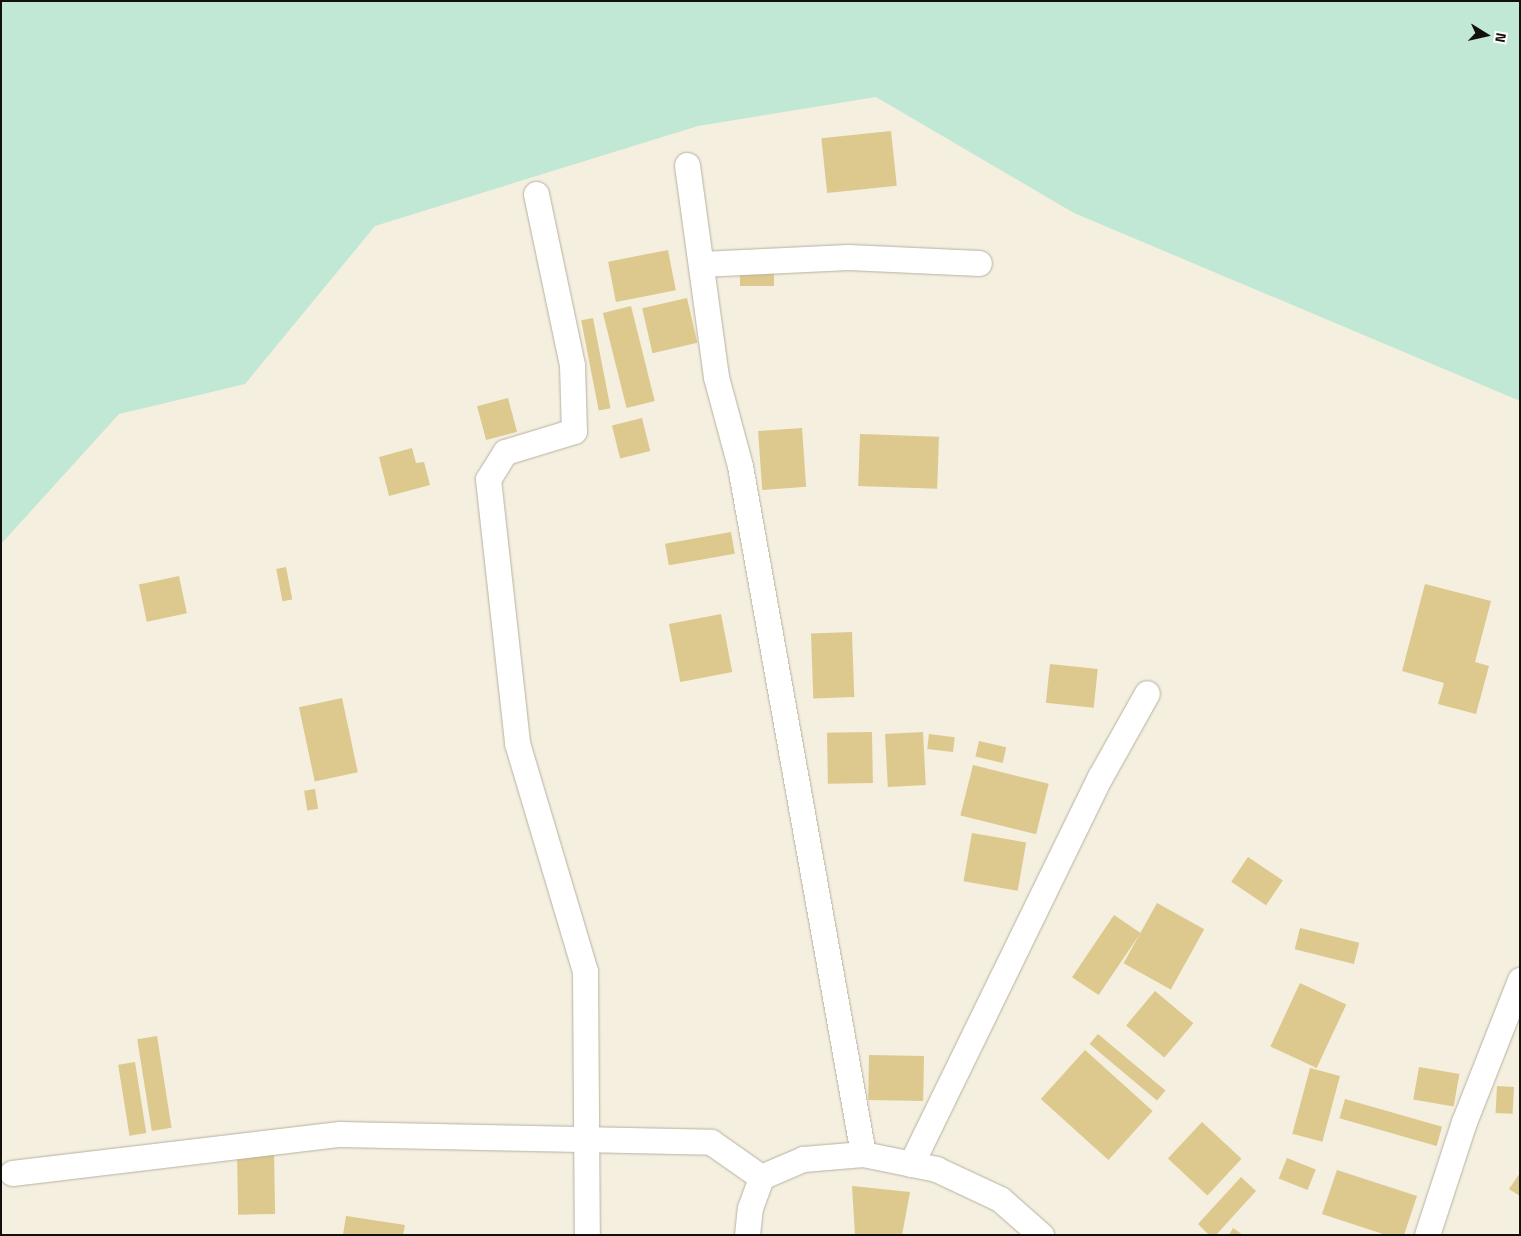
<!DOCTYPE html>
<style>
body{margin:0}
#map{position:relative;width:1521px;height:1236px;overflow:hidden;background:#f4efde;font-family:"Titillium Web",sans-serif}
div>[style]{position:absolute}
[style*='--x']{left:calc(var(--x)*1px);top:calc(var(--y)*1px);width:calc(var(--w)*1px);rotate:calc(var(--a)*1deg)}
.green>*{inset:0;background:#c1e8d4}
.building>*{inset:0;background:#ddc98d;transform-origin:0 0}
.roads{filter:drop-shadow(0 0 1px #b6b1a1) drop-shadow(0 0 1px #b6b1a1)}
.street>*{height:25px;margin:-12.5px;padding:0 12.5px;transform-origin:12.5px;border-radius:12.5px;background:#fff}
span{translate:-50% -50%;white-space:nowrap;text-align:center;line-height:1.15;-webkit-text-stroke:4px #fff;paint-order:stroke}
.frame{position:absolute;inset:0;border:2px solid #12100b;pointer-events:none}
.north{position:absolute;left:1461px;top:10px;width:50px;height:50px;-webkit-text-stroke:4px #fff;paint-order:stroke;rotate:100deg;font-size:14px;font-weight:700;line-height:20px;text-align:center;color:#12100b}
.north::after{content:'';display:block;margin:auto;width:18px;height:22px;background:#12100b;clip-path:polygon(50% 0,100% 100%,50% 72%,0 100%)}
</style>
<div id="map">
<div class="green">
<i style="clip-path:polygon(1px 1px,1520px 1px,1520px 401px,1074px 213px,876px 97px,698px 126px,375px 226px,245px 384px,119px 414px,1px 544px)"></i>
</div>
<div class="building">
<i style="left:891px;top:131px;width:55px;height:70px;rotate:84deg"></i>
<i style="left:668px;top:250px;width:41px;height:61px;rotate:79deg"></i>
<i style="left:774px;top:268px;width:18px;height:34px;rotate:90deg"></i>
<i style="left:687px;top:298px;width:46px;height:46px;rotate:77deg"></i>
<i style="left:631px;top:306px;width:98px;height:29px;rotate:76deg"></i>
<i style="left:593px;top:318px;width:92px;height:12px;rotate:79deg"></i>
<i style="left:508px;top:398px;width:35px;height:32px;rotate:75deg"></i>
<i style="left:642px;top:418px;width:34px;height:31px;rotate:76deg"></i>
<i style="left:802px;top:428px;width:59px;height:44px;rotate:86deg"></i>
<i style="left:860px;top:434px;width:79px;height:52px;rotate:2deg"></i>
<i style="clip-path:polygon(412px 448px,416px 463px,424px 462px,430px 485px,389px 496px,379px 457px)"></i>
<i style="left:731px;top:532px;width:22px;height:67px;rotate:80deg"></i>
<i style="left:286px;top:567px;width:33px;height:10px;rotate:79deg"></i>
<i style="left:179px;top:576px;width:38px;height:41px;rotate:78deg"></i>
<i style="clip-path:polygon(1425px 584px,1491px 601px,1475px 662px,1489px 666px,1476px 714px,1438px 704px,1444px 683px,1402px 671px)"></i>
<i style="left:721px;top:614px;width:59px;height:53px;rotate:79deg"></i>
<i style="left:852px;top:632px;width:65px;height:41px;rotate:88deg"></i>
<i style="left:1050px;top:664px;width:48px;height:39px;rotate:6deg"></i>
<i style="left:342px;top:698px;width:76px;height:44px;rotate:78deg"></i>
<i style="left:872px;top:732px;width:51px;height:45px;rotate:89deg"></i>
<i style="left:923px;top:732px;width:53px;height:38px;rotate:87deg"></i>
<i style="left:929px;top:734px;width:26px;height:15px;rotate:7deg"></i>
<i style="left:979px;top:741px;width:28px;height:16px;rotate:13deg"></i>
<i style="left:973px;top:765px;width:78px;height:52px;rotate:14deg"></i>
<i style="left:315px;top:789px;width:20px;height:11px;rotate:81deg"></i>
<i style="left:972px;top:833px;width:55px;height:49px;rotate:10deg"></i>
<i style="left:1248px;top:857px;width:42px;height:30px;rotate:34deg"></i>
<i style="left:1157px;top:903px;width:54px;height:69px;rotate:29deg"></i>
<i style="left:1114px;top:915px;width:32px;height:75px;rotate:34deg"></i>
<i style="left:1300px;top:928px;width:61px;height:22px;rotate:14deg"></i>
<i style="left:1300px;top:983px;width:51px;height:70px;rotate:25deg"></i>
<i style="left:1155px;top:991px;width:50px;height:45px;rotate:40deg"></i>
<i style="left:1098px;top:1034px;width:88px;height:13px;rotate:40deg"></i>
<i style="left:157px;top:1036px;width:93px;height:20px;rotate:81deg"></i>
<i style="left:1085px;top:1050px;width:91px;height:66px;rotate:42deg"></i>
<i style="left:869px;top:1055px;width:55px;height:45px;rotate:1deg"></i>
<i style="left:135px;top:1062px;width:72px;height:17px;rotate:81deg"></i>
<i style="left:1419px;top:1067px;width:41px;height:33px;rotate:10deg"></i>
<i style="left:1310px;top:1068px;width:31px;height:68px;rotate:15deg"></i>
<i style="left:1497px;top:1086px;width:17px;height:27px;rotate:3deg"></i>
<i style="left:1345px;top:1099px;width:101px;height:20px;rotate:16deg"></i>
<i style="left:1202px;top:1122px;width:54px;height:50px;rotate:43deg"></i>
<i style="left:274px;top:1151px;width:63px;height:37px;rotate:89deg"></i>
<i style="left:1287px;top:1158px;width:31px;height:22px;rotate:22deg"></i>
<i style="clip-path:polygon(1337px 1170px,1417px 1196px,1404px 1235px,1386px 1235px,1322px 1214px)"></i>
<i style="clip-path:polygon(1520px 1173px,1520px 1196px,1509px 1189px)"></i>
<i style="clip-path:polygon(1241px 1177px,1256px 1191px,1216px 1235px,1209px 1235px,1198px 1224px)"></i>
<i style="clip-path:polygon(852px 1186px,910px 1192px,902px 1235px,855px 1235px)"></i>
<i style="clip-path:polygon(346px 1216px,405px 1225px,403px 1235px,343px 1235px)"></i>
<i style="clip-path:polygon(1233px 1228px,1243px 1235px,1229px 1235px)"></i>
</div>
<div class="roads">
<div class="street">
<i style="--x:687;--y:165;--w:214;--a:82.2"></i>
<i style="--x:716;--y:377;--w:92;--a:74.9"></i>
<i style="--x:740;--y:466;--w:699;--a:79.86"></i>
<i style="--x:536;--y:194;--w:175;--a:78.1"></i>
<i style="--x:572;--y:365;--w:66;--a:88.3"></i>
<i style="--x:574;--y:431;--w:72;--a:163.1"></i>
<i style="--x:505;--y:452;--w:32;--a:122"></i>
<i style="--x:488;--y:479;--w:266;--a:83.7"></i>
<i style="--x:517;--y:743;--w:238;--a:73.4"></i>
<i style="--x:585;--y:971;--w:264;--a:89.6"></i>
<i style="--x:701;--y:264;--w:147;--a:-2.7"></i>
<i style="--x:848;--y:257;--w:131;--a:2.6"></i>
<i style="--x:911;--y:1164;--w:431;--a:-64"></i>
<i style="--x:1100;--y:777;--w:96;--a:-60.8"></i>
<i style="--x:12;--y:1173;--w:330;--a:-6.8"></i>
<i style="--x:340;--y:1134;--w:371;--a:1.2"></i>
<i style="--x:711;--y:1142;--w:61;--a:35"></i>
<i style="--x:747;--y:1235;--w:27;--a:-84"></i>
<i style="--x:750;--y:1208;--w:33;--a:-70"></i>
<i style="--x:761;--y:1177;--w:46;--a:-23.2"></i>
<i style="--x:803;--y:1159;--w:60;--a:-4.8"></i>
<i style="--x:863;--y:1154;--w:75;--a:11.6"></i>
<i style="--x:936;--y:1169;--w:71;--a:25.1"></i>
<i style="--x:1000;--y:1199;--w:55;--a:41.3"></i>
<i style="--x:1427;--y:1235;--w:119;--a:-71.9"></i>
<i style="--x:1464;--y:1122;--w:153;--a:-68.5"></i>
</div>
</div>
<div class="frame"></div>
<div class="north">N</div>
</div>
